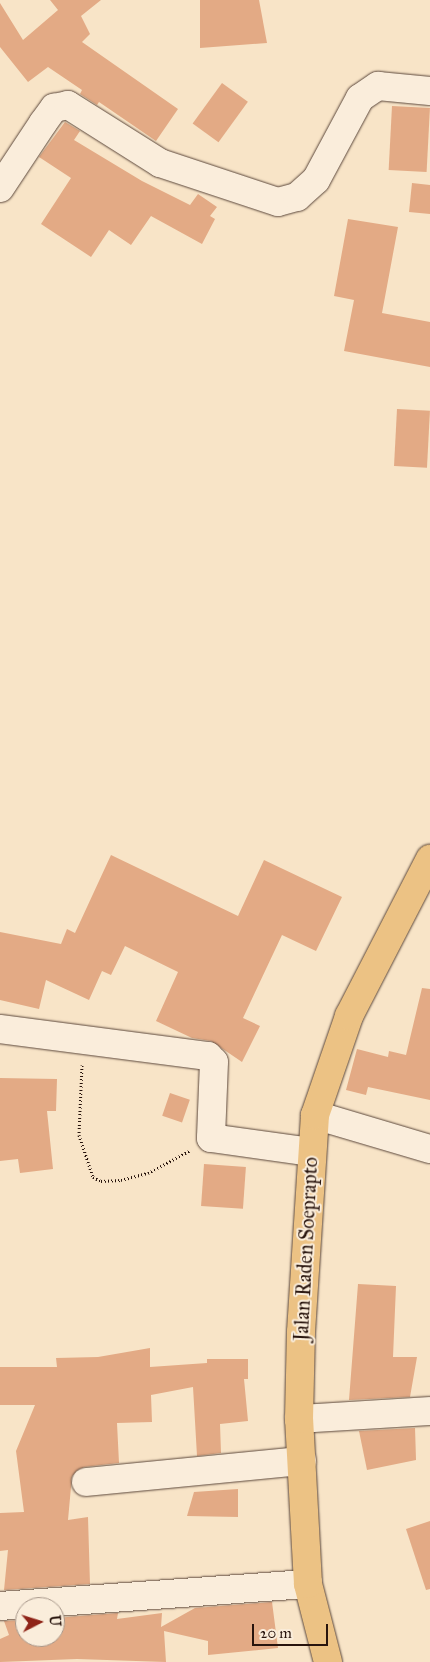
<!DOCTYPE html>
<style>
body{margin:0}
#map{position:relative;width:430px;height:1662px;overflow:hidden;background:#f8e4c7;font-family:"IM FELL Great Primer",serif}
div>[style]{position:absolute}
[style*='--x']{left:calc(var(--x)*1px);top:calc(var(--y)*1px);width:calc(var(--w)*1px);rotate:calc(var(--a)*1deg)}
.building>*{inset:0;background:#e3aa85;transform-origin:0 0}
.path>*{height:3px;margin-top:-1.5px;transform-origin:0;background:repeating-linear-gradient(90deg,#28140d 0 1px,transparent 0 3.5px)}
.roads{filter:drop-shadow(0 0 1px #5c483c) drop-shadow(0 0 1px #5c483c)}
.minor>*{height:28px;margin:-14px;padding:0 14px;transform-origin:14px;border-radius:14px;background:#faeddb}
.highway>*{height:28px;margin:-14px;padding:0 14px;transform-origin:14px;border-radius:14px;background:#ecc284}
span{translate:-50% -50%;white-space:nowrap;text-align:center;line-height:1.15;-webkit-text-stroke:4px #faeddb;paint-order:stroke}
.street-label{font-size:20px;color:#28140d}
.north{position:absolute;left:15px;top:1597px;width:50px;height:50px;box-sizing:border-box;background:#faeddb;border:1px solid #a69689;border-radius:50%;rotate:85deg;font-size:14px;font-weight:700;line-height:20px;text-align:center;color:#28140d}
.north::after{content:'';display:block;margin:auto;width:18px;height:22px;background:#8f2418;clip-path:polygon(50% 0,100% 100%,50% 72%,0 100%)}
.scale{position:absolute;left:252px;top:1624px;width:76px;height:22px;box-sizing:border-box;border:2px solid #28140d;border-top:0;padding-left:6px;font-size:15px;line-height:18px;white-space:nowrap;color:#28140d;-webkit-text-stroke:4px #faeddb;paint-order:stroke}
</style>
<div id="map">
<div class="building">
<i style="clip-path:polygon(50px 0,101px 0,81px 16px,90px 34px,82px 42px,178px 109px,156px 141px,99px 102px,97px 105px,80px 94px,82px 90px,48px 67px,28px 82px,0 47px,0 3px,23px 40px,58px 10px)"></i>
<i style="clip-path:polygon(200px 0,259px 0,267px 43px,200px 48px)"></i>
<i style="left:222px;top:83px;width:32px;height:50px;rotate:36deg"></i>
<i style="left:392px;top:106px;width:38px;height:64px;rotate:3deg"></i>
<i style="clip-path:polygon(65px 122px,80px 131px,74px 140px,142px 181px,190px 205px,198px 194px,217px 207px,210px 216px,215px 219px,202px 244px,151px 216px,131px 245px,109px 230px,91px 257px,41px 224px,71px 178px,39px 157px)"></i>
<i style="clip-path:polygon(412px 183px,430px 185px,430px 214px,409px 212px)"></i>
<i style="clip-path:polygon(348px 219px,398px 227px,382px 313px,430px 322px,430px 367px,344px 351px,354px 300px,334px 296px)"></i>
<i style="left:397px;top:409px;width:33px;height:57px;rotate:3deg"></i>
<i style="clip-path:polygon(111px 855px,238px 916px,264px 860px,342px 897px,316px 951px,282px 935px,243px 1018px,260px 1026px,242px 1062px,211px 1041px,192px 1038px,156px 1021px,178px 972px,125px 946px,111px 975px,102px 971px,89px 1000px,46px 980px,39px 1009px,0 1000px,0 932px,61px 944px,67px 929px,75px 933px)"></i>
<i style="clip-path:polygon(422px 988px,430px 989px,430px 1100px,368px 1087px,366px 1095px,346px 1090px,357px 1049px,388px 1057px,389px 1051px,406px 1055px)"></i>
<i style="clip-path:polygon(0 1078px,57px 1079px,56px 1111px,47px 1111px,53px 1169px,20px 1173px,18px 1159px,0 1161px)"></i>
<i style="left:170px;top:1093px;width:21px;height:24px;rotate:19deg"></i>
<i style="left:204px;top:1164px;width:42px;height:42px;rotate:4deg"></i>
<i style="clip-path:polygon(358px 1284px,396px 1286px,393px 1357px,417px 1357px,410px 1397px,349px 1400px)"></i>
<i style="clip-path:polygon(150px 1348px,150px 1367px,207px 1363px,207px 1359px,248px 1359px,248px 1379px,244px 1379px,248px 1421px,220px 1424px,221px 1453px,197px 1456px,193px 1387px,151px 1395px,152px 1422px,117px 1423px,119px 1463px,84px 1467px,72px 1476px,68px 1520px,88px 1517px,90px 1584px,4px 1590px,8px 1550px,0 1551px,0 1513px,24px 1512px,16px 1451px,35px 1405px,0 1405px,0 1367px,57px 1367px,56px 1358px,98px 1357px)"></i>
<i style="clip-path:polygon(415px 1428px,416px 1460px,367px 1470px,359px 1431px)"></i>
<i style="clip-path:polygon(238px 1489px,238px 1517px,187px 1516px,194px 1492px)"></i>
<i style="clip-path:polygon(430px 1521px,430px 1589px,426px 1590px,406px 1529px)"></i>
<i style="clip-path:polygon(272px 1602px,278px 1648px,208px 1655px,208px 1641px,164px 1631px,166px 1662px,77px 1659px,0 1662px,0 1639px,9px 1635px,4px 1621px,25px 1620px,25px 1637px,55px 1637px,55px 1618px,118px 1613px,117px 1619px,162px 1613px,161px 1627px,195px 1608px)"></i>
</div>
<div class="path">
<i style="--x:82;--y:1065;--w:70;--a:92.5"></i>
<i style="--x:79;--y:1135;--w:44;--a:71.6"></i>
<i style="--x:93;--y:1177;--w:9;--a:27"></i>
<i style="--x:101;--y:1181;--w:20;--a:-3"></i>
<i style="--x:121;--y:1180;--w:28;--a:-15"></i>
<i style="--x:148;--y:1173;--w:47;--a:-28.2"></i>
</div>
<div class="roads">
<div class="minor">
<i style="--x:0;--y:188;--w:78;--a:-56.5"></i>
<i style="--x:43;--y:123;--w:19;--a:-54"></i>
<i style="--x:54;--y:108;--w:14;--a:-12"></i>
<i style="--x:68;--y:105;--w:109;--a:32.2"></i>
<i style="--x:160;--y:163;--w:124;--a:18.3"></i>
<i style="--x:278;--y:202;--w:20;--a:-15"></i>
<i style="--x:297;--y:197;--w:25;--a:-42"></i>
<i style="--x:316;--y:180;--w:93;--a:-61.8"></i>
<i style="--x:360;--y:98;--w:22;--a:-34"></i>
<i style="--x:378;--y:86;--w:52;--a:5.5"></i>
<i style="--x:0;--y:1029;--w:210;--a:7.4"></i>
<i style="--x:208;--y:1056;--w:8;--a:45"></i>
<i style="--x:214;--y:1062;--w:76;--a:92.3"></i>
<i style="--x:211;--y:1138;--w:102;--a:7.9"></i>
<i style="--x:315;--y:1115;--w:120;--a:16.5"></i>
<i style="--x:299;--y:1419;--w:131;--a:-3.5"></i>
<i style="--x:86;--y:1482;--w:217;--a:-5.6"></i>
<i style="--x:0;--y:1606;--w:309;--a:-4.1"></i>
</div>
<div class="highway">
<i style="--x:328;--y:1662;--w:81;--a:-104.4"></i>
<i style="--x:308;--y:1584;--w:165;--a:-93.1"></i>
<i style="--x:299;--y:1419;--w:87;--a:-88.7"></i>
<i style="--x:301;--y:1332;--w:217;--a:-86.3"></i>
<i style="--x:315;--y:1115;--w:105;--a:-71"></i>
<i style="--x:349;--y:1016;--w:177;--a:-62.7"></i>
</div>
</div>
<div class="street-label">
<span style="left:306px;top:1249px;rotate:-87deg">Jalan Raden Soeprapto</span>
</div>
<div class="north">U</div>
<div class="scale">20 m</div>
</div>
